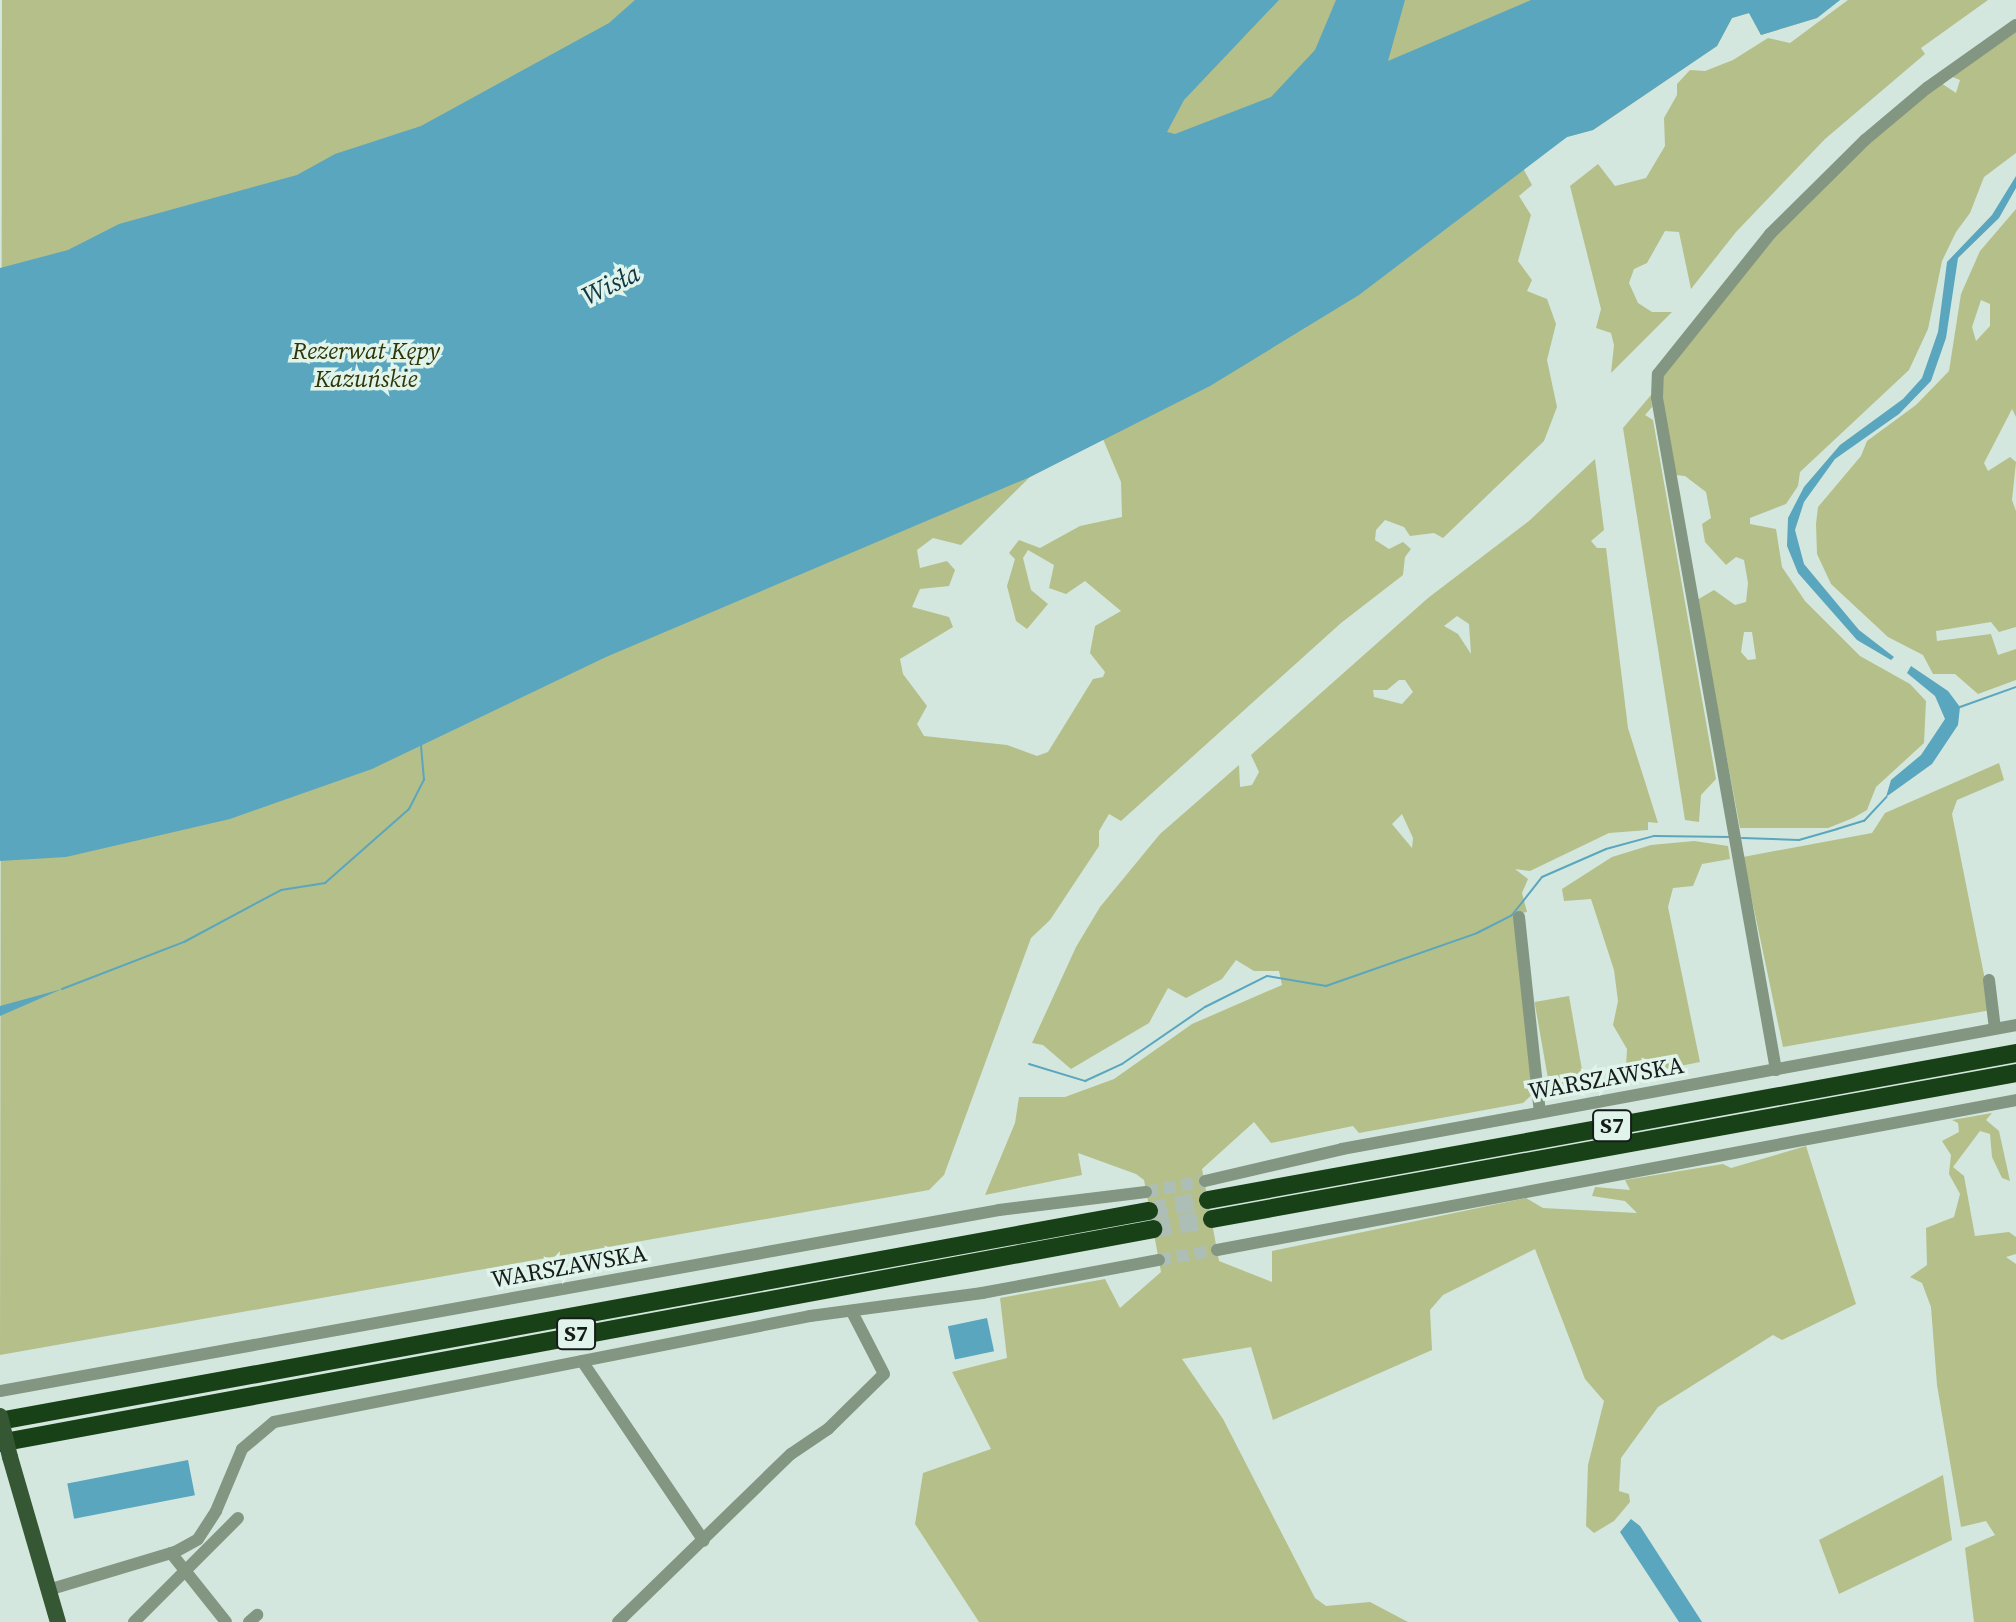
<!DOCTYPE html>
<meta charset="utf-8">
<style>
body{margin:0}
#map{position:relative;width:2016px;height:1622px;overflow:hidden;background:#d3e7de;font-family:"Source Serif 4",serif}
div>[style]{position:absolute}
[style*='--x']{left:calc(var(--x)*1px);top:calc(var(--y)*1px);width:calc(var(--w)*1px);rotate:calc(var(--a)*1deg)}
.green>*{inset:0;background:#b5bf8a;transform-origin:0 0}
.water>*{inset:0;background:#5aa6be;transform-origin:0 0}
.stream>*{height:2px;margin:-1px;padding:0 1px;transform-origin:1px;border-radius:1px;background:#5aa6be}
.minor-tunnel>*{height:12px;margin-top:-6px;transform-origin:0;background:repeating-linear-gradient(90deg,#adbeb7 0 12px,transparent 0 18px)}
.highway-tunnel>*{height:18px;margin-top:-9px;transform-origin:0;background:repeating-linear-gradient(90deg,#adbeb7 0 18px,transparent 0 27px)}
.minor>*{height:12px;margin:-6px;padding:0 6px;transform-origin:6px;border-radius:6px;background:#839681}
.major>*{height:16px;margin:-8px;padding:0 8px;transform-origin:8px;border-radius:8px;background:#365733}
.highway>*{height:18px;margin:-9px;padding:0 9px;transform-origin:9px;border-radius:9px;background:#194117}
.major-bridge>*{height:16px;margin:-8px;padding:0 8px;transform-origin:8px;border-radius:8px;background:#365733}
span{translate:-50% -50%;white-space:nowrap;text-align:center;line-height:1.15;-webkit-text-stroke:7px #e0f4ec;paint-order:stroke}
.shield-label span{padding:2px 6px;background:#e0f4ec;border:2px solid;border-radius:6px;-webkit-text-stroke-width:0}
.shield-label{font-size:22px;color:#151c1a;font-weight:700}
.park-label{font-size:24px;color:#2f3505;font-style:italic}
.street-label{font-size:24px;color:#151c1a}
.water-label{font-size:26px;color:#123641;font-style:italic}
</style>
<div id="map">
<div class="green">
<i style="clip-path:polygon(evenodd,2px 0,1840px 0,1817px 18px,1761px 35px,1749px 13px,1732px 18px,1717px 46px,1593px 130px,1567px 137px,1523px 168px,1532px 185px,1519px 196px,1531px 215px,1518px 261px,1532px 280px,1527px 291px,1547px 299px,1556px 324px,1547px 360px,1557px 407px,1544px 441px,1443px 538px,1434px 533px,1410px 536px,1404px 527px,1385px 520px,1376px 530px,1375px 540px,1389px 549px,1403px 542px,1411px 549px,1405px 557px,1403px 575px,1341px 623px,1121px 821px,1109px 814px,1099px 831px,1099px 846px,1050px 920px,1031px 938px,944px 1175px,929px 1190px,0 1355px,2px 0,1103px 439px,1121px 482px,1122px 517px,1080px 526px,1040px 548px,1019px 540px,1009px 553px,1015px 559px,1007px 586px,1016px 621px,1027px 629px,1048px 604px,1031px 590px,1023px 558px,1028px 550px,1054px 565px,1049px 588px,1066px 594px,1085px 581px,1121px 611px,1095px 626px,1090px 653px,1105px 672px,1103px 677px,1093px 679px,1048px 752px,1037px 756px,1007px 745px,924px 736px,917px 724px,927px 706px,903px 674px,900px 659px,953px 627px,949px 617px,912px 607px,920px 589px,949px 586px,955px 570px,947px 561px,920px 568px,917px 550px,933px 538px,961px 545px,1030px 477px,1103px 439px)"></i>
<i style="clip-path:polygon(1848px 0,1988px 0,1921px 48px,1925px 54px,1825px 139px,1736px 232px,1691px 289px,1679px 232px,1665px 231px,1647px 263px,1634px 269px,1629px 283px,1638px 303px,1652px 312px,1672px 312px,1611px 373px,1614px 345px,1611px 333px,1596px 328px,1601px 309px,1570px 186px,1598px 164px,1615px 186px,1646px 178px,1665px 146px,1664px 118px,1677px 95px,1677px 84px,1690px 70px,1705px 71px,1733px 60px,1768px 38px,1790px 43px)"></i>
<i style="clip-path:polygon(evenodd,2016px 30px,2016px 153px,1984px 177px,1970px 213px,1956px 232px,1942px 261px,1928px 329px,1909px 370px,1800px 472px,1798px 486px,1786px 504px,1750px 518px,1750px 524px,1776px 529px,1782px 567px,1805px 601px,1860px 656px,1910px 684px,1926px 701px,1924px 743px,1876px 787px,1867px 810px,1853px 818px,1828px 828px,1740px 828px,1697px 600px,1714px 590px,1735px 605px,1746px 602px,1748px 583px,1744px 560px,1736px 557px,1726px 565px,1705px 542px,1702px 524px,1711px 518px,1706px 492px,1685px 476px,1675px 475px,1659px 393px,1661px 377px,1764px 247px,1880px 133px,1941px 83px,1956px 93px,1960px 80px,1950px 76px,2016px 30px,1744px 632px,1752px 632px,1756px 659px,1748px 660px,1741px 652px,1744px 632px)"></i>
<i style="clip-path:polygon(evenodd,2016px 209px,2016px 417px,2012px 409px,1984px 463px,1988px 471px,2010px 457px,2016px 462px,2012px 500px,2016px 511px,2016px 627px,1999px 632px,1991px 622px,1936px 631px,1937px 641px,1991px 634px,1998px 655px,2016px 649px,2016px 680px,1978px 694px,1955px 674px,1933px 674px,1923px 655px,1888px 637px,1831px 584px,1817px 554px,1816px 524px,1818px 507px,1861px 456px,1867px 441px,1916px 405px,1949px 371px,1961px 294px,1980px 251px,2016px 209px,1981px 300px,1990px 304px,1990px 326px,1976px 341px,1972px 327px,1981px 300px)"></i>
<i style="clip-path:polygon(1651px 395px,1652px 407px,1645px 415px,1653px 420px,1716px 779px,1701px 795px,1699px 822px,1685px 820px,1623px 428px)"></i>
<i style="clip-path:polygon(evenodd,1595px 459px,1604px 530px,1591px 541px,1597px 548px,1606px 548px,1628px 728px,1658px 823px,1648px 822px,1648px 830px,1609px 833px,1530px 871px,1515px 869px,1528px 879px,1522px 893px,1527px 912px,1517px 914px,1535px 1092px,1523px 1103px,1359px 1133px,1353px 1126px,1271px 1143px,1254px 1122px,1202px 1169px,1219px 1261px,1272px 1282px,1272px 1251px,1526px 1198px,1543px 1208px,1637px 1213px,1625px 1201px,1592px 1196px,1595px 1187px,1630px 1190px,1625px 1180px,1723px 1164px,1731px 1168px,1806px 1146px,1856px 1304px,1782px 1340px,1773px 1335px,1658px 1407px,1621px 1458px,1619px 1491px,1629px 1494px,1630px 1502px,1614px 1521px,1594px 1533px,1586px 1526px,1588px 1465px,1604px 1401px,1585px 1379px,1535px 1249px,1443px 1295px,1430px 1310px,1432px 1350px,1273px 1420px,1251px 1347px,1182px 1359px,1223px 1419px,1315px 1598px,1326px 1606px,1370px 1602px,1408px 1622px,979px 1622px,915px 1524px,923px 1473px,991px 1449px,952px 1372px,1007px 1358px,1000px 1298px,1105px 1279px,1120px 1308px,1161px 1272px,1144px 1180px,1136px 1174px,1078px 1153px,1082px 1175px,985px 1195px,1015px 1123px,1019px 1097px,1065px 1097px,1114px 1079px,1192px 1024px,1282px 985px,1279px 971px,1254px 971px,1236px 960px,1222px 979px,1186px 998px,1168px 988px,1149px 1023px,1071px 1069px,1043px 1045px,1032px 1043px,1076px 947px,1100px 907px,1160px 834px,1239px 765px,1240px 787px,1252px 785px,1259px 772px,1251px 755px,1428px 598px,1529px 521px,1595px 459px,1457px 616px,1469px 624px,1471px 654px,1458px 634px,1444px 626px,1457px 616px,1595px 459px,1399px 680px,1405px 680px,1413px 692px,1402px 704px,1374px 697px,1373px 690px,1387px 690px,1399px 680px,1595px 459px,1402px 814px,1413px 838px,1412px 848px,1392px 824px,1402px 814px)"></i>
<i style="clip-path:polygon(1999px 763px,2004px 780px,1957px 800px,1952px 814px,1991px 1010px,1783px 1047px,1743px 857px,1872px 833px,1885px 813px)"></i>
<i style="clip-path:polygon(1694px 841px,1728px 846px,1730px 859px,1702px 864px,1693px 886px,1673px 888px,1668px 907px,1700px 1062px,1616px 1079px,1626px 1067px,1627px 1049px,1613px 1025px,1618px 1001px,1614px 970px,1591px 899px,1564px 901px,1562px 889px,1612px 857px,1651px 845px)"></i>
<i style="left:1569px;top:996px;width:89px;height:35px;rotate:80deg"></i>
<i style="clip-path:polygon(1992px 1113px,1986px 1120px,1999px 1131px,2010px 1181px,2002px 1178px,1992px 1157px,1990px 1134px,1980px 1131px,1953px 1167px,1964px 1176px,1975px 1236px,2009px 1232px,2016px 1237px,2016px 1254px,2006px 1257px,2016px 1264px,2016px 1622px,1974px 1622px,1965px 1548px,1995px 1535px,1986px 1521px,1961px 1527px,1937px 1385px,1931px 1307px,1922px 1283px,1910px 1277px,1927px 1265px,1926px 1228px,1954px 1217px,1960px 1194px,1949px 1174px,1951px 1155px,1942px 1141px,1959px 1132px,1958px 1123px,1952px 1120px)"></i>
<i style="clip-path:polygon(1943px 1475px,1952px 1540px,1839px 1594px,1819px 1540px)"></i>
</div>
<div class="water">
<i style="clip-path:polygon(635px 0,1279px 0,1184px 100px,1167px 132px,1175px 134px,1271px 97px,1315px 50px,1336px 0,1405px 0,1388px 61px,1531px 0,1840px 0,1817px 18px,1761px 35px,1749px 13px,1732px 18px,1717px 46px,1593px 130px,1567px 137px,1359px 295px,1210px 386px,1030px 477px,606px 657px,372px 769px,230px 819px,66px 857px,0 861px,0 268px,68px 250px,119px 224px,297px 175px,335px 154px,421px 126px,609px 23px)"></i>
<i style="clip-path:polygon(2016px 176px,2016px 188px,1999px 218px,1958px 258px,1946px 338px,1931px 381px,1899px 414px,1835px 459px,1804px 502px,1795px 530px,1804px 564px,1859px 630px,1894px 657px,1891px 660px,1857px 640px,1798px 573px,1787px 546px,1788px 518px,1804px 487px,1840px 445px,1903px 399px,1922px 378px,1938px 332px,1947px 262px,1992px 215px)"></i>
<i style="clip-path:polygon(1911px 666px,1948px 691px,1960px 707px,1958px 725px,1932px 764px,1886px 797px,1891px 780px,1921px 755px,1945px 719px,1935px 696px,1907px 673px)"></i>
<i style="clip-path:polygon(62px 989px,0 1016px,0 1006px)"></i>
<i style="left:987px;top:1318px;width:34px;height:40px;rotate:78deg"></i>
<i style="left:188px;top:1460px;width:36px;height:123px;rotate:79deg"></i>
<i style="clip-path:polygon(1631px 1519px,1640px 1526px,1702px 1622px,1679px 1622px,1620px 1532px)"></i>
</div>
<div class="stream">
<i style="--x:1960;--y:707;--w:59;--a:-19.7"></i>
<i style="--x:1742;--y:838;--w:57;--a:2"></i>
<i style="--x:1799;--y:840;--w:40;--a:-16"></i>
<i style="--x:1837;--y:829;--w:28;--a:-17"></i>
<i style="--x:1864;--y:821;--w:33;--a:-47"></i>
<i style="--x:62;--y:989;--w:131;--a:-21.1"></i>
<i style="--x:184;--y:942;--w:110;--a:-28.2"></i>
<i style="--x:281;--y:890;--w:45;--a:-9"></i>
<i style="--x:325;--y:883;--w:112;--a:-41.4"></i>
<i style="--x:409;--y:809;--w:33;--a:-63"></i>
<i style="--x:424;--y:780;--w:37;--a:-95"></i>
<i style="--x:1029;--y:1064;--w:59;--a:16.9"></i>
<i style="--x:1085;--y:1081;--w:41;--a:-24.7"></i>
<i style="--x:1122;--y:1064;--w:101;--a:-34.5"></i>
<i style="--x:1205;--y:1007;--w:69;--a:-26.6"></i>
<i style="--x:1267;--y:976;--w:60;--a:9.6"></i>
<i style="--x:1326;--y:986;--w:160;--a:-19.3"></i>
<i style="--x:1477;--y:933;--w:39;--a:-27"></i>
<i style="--x:1512;--y:915;--w:48;--a:-51.7"></i>
<i style="--x:1542;--y:877;--w:70;--a:-23.6"></i>
<i style="--x:1606;--y:849;--w:50;--a:-15.2"></i>
<i style="--x:1654;--y:836;--w:77;--a:0.7"></i>
</div>
<div class="minor-tunnel">
<i style="--x:1146;--y:1192;--w:60;--a:-10.6"></i>
<i style="--x:1159;--y:1260;--w:59;--a:-9.8"></i>
</div>
<div class="highway-tunnel">
<i style="--x:1149;--y:1211;--w:60;--a:-10.6"></i>
<i style="--x:1153;--y:1229;--w:60;--a:-9.6"></i>
</div>
<div class="minor">
<i style="--x:1519;--y:917;--w:196;--a:83.9"></i>
<i style="--x:1989;--y:980;--w:49;--a:83"></i>
<i style="--x:1776;--y:1070;--w:682;--a:-100.04"></i>
<i style="--x:1657;--y:398;--w:24;--a:-88"></i>
<i style="--x:1658;--y:374;--w:179;--a:-51.3"></i>
<i style="--x:1770;--y:234;--w:134;--a:-44.7"></i>
<i style="--x:1865;--y:140;--w:81;--a:-40"></i>
<i style="--x:1927;--y:88;--w:109;--a:-35.3"></i>
<i style="--x:1205;--y:1181;--w:141;--a:-13.1"></i>
<i style="--x:1342;--y:1149;--w:685;--a:-10.42"></i>
<i style="--x:1217;--y:1250;--w:813;--a:-10.63"></i>
<i style="--x:582;--y:1361;--w:217;--a:55.9"></i>
<i style="--x:0;--y:1391;--w:1015;--a:-10.27"></i>
<i style="--x:999;--y:1210;--w:148;--a:-7"></i>
<i style="--x:171;--y:1553;--w:88;--a:51.4"></i>
<i style="--x:48;--y:1590;--w:133;--a:-16.7"></i>
<i style="--x:175;--y:1552;--w:26;--a:-29"></i>
<i style="--x:198;--y:1539;--w:33;--a:-57"></i>
<i style="--x:216;--y:1511;--w:67;--a:-67.2"></i>
<i style="--x:242;--y:1449;--w:42;--a:-40.2"></i>
<i style="--x:274;--y:1422;--w:546;--a:-11.19"></i>
<i style="--x:810;--y:1316;--w:174;--a:-7.6"></i>
<i style="--x:982;--y:1293;--w:180;--a:-10.6"></i>
<i style="--x:134;--y:1622;--w:147;--a:-45"></i>
<i style="--x:249;--y:1622;--w:11;--a:-41"></i>
<i style="--x:618;--y:1622;--w:241;--a:-44.2"></i>
<i style="--x:791;--y:1454;--w:45;--a:-34"></i>
<i style="--x:828;--y:1429;--w:78;--a:-44.5"></i>
<i style="--x:884;--y:1374;--w:70;--a:-117.3"></i>
</div>
<div class="major">
<i style="--x:10;--y:1457;--w:172;--a:73.8"></i>
</div>
<div class="highway">
<i style="--x:1208;--y:1200;--w:821;--a:-10.31"></i>
<i style="--x:1212;--y:1219;--w:817;--a:-10.29"></i>
<i style="--x:0;--y:1421;--w:1168;--a:-10.36"></i>
<i style="--x:0;--y:1443;--w:1173;--a:-10.51"></i>
</div>
<div class="major-bridge">
<i style="--x:0;--y:1416;--w:42;--a:76.3"></i>
</div>
<div class="shield-label">
<span style="left:1612px;top:1126px">S7</span>
<span style="left:576px;top:1334px">S7</span>
</div>
<div class="park-label">
<span style="left:366px;top:365px">Rezerwat Kępy<br>Kazuńskie</span>
</div>
<div class="street-label">
<span style="left:1606px;top:1078px;rotate:-10deg">WARSZAWSKA</span>
<span style="left:569px;top:1266px;rotate:-10deg">WARSZAWSKA</span>
</div>
<div class="water-label">
<span style="left:611px;top:285px;rotate:-26deg">Wisła</span>
</div>
</div>
